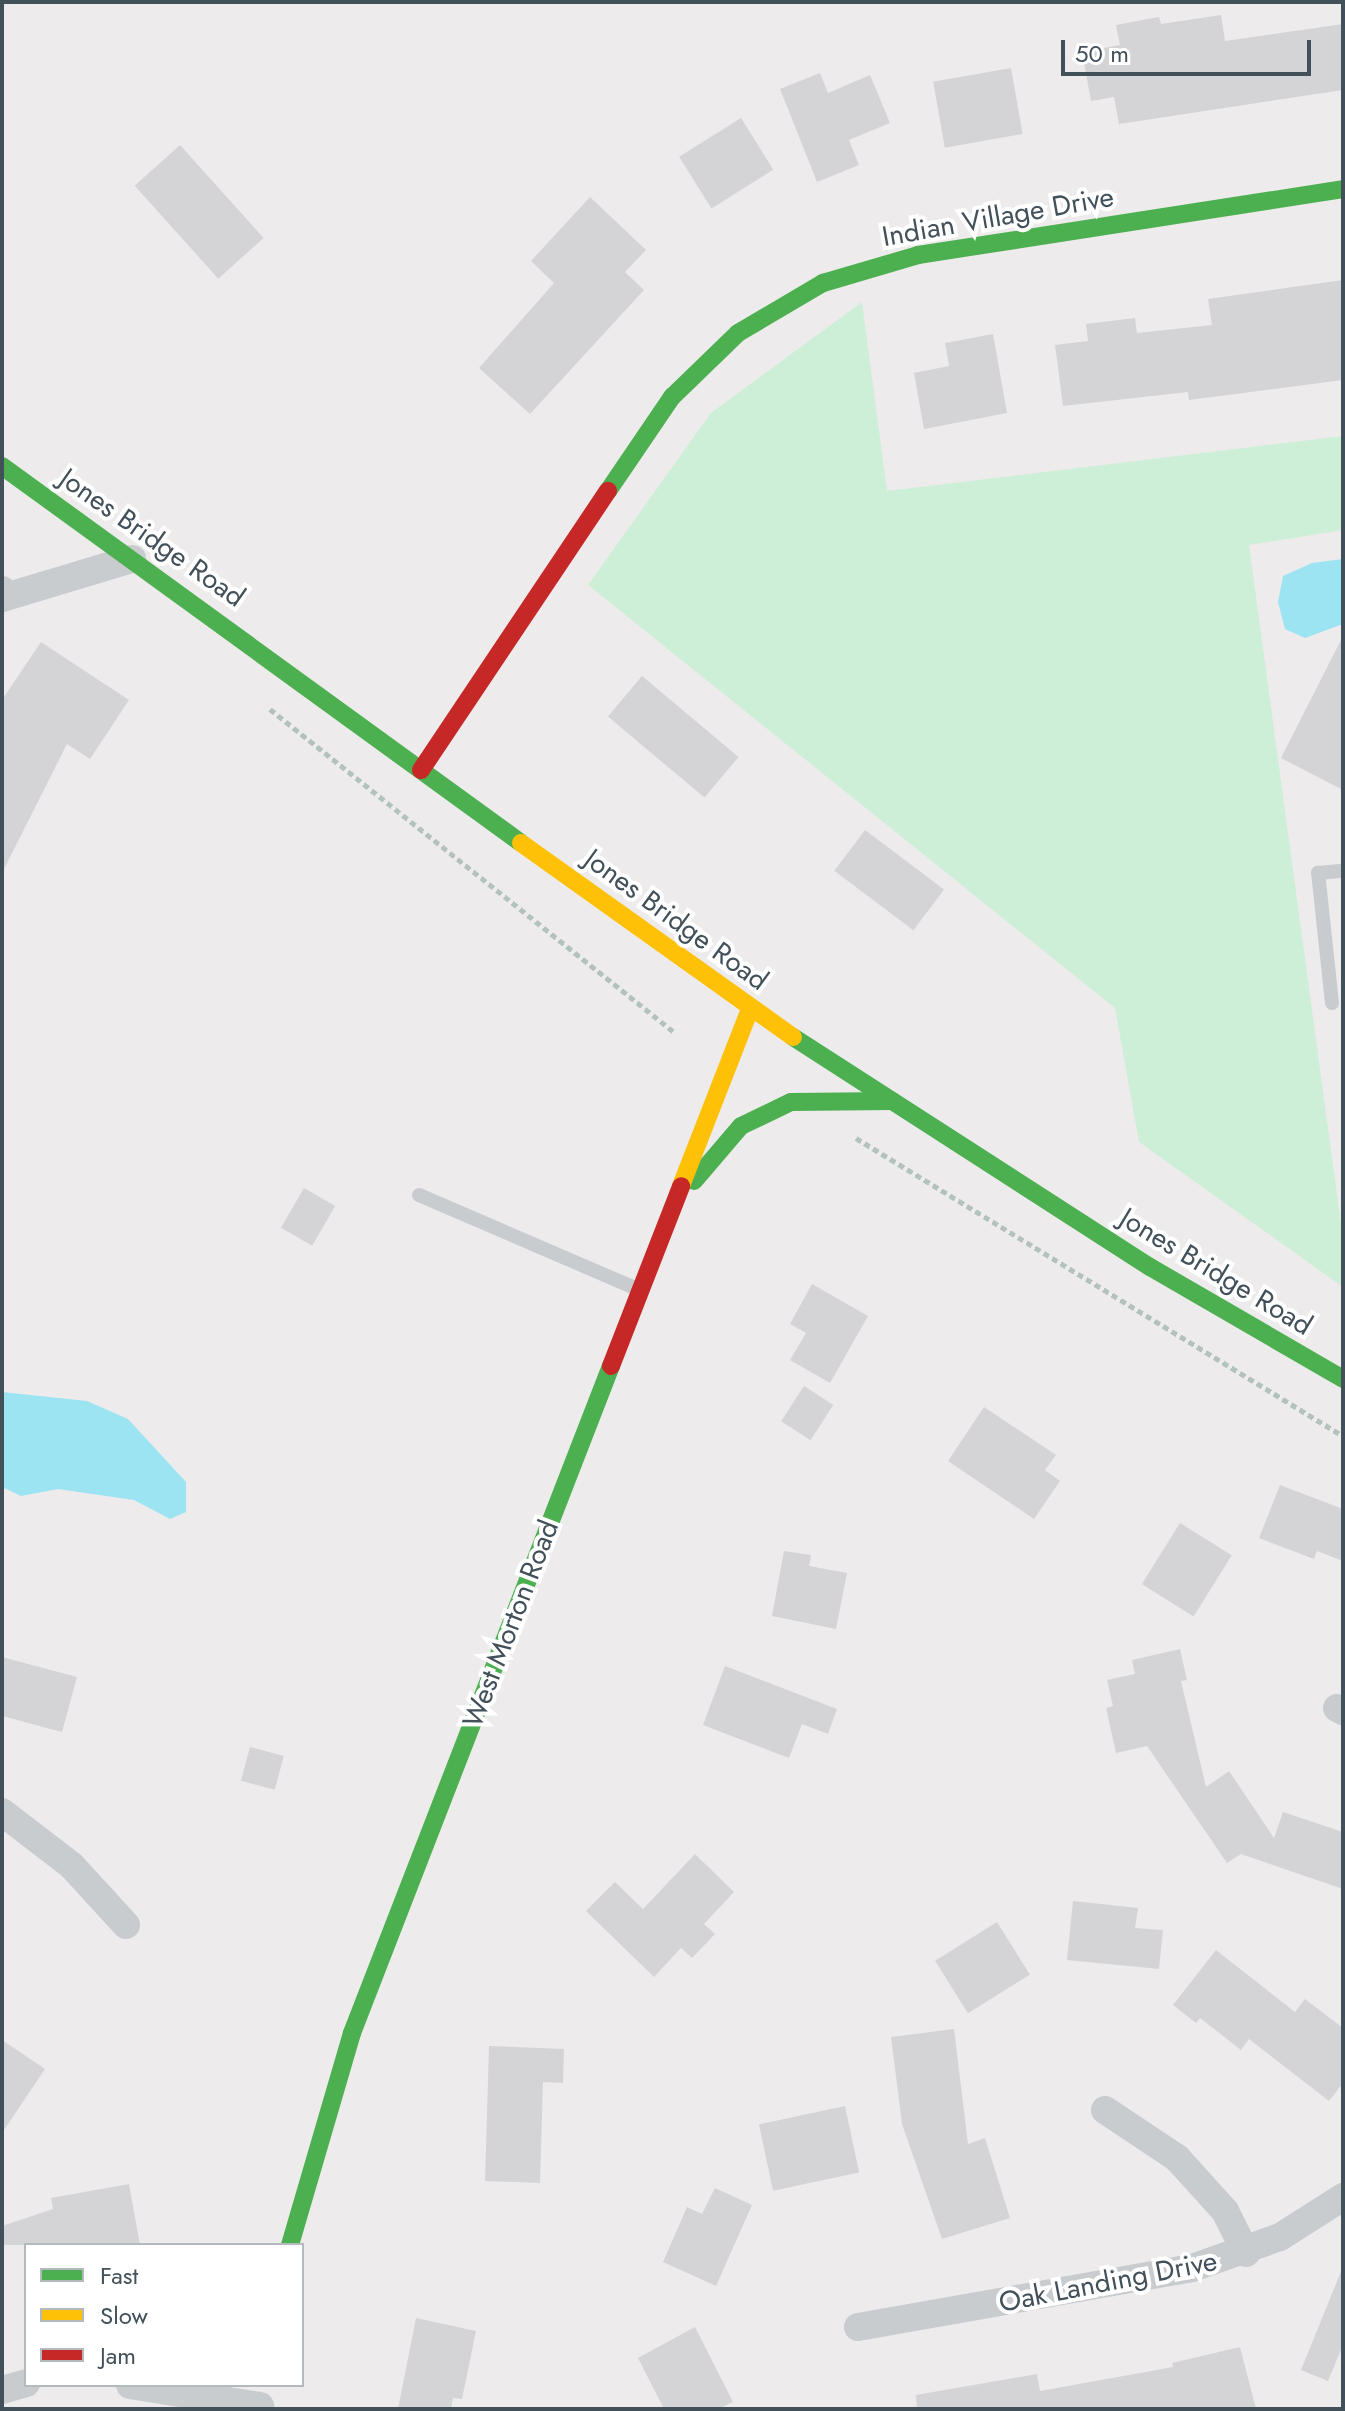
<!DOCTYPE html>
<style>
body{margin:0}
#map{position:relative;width:1345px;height:2411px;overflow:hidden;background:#edebec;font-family:Jost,sans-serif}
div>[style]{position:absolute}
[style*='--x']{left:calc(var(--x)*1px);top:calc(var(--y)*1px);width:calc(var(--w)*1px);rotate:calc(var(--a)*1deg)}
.green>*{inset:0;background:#cdefd8}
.water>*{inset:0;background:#9de4f2}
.building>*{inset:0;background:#d4d4d7;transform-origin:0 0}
.path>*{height:5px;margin-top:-2.5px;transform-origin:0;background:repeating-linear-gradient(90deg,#b4c2bd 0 6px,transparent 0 10px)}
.lane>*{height:14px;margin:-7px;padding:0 7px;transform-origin:7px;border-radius:7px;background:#c8ccce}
.street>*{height:28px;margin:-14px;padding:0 14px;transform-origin:14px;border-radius:14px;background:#c8ccce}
.fast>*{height:18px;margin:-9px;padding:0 9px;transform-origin:9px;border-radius:9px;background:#4caf50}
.slow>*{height:18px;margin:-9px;padding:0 9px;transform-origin:9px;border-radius:9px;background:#ffc107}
.jam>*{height:18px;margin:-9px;padding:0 9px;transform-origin:9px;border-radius:9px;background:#c62828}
span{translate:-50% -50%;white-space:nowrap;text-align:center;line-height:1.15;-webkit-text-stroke:8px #fff;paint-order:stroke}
.street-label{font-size:28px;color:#42505a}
.frame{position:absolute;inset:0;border:4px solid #42505a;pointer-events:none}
.legend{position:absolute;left:24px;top:2243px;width:280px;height:144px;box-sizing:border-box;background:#fff;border:2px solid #b3b9bd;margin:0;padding:10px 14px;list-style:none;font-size:24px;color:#42505a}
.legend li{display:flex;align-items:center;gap:16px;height:40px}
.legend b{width:40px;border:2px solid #b3b9bd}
.scale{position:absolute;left:1061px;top:40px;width:250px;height:36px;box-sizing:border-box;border:4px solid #42505a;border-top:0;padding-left:10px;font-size:24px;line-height:28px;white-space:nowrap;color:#42505a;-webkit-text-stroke:6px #fff;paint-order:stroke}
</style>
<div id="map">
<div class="green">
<i style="clip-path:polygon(862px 302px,887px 491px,1343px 436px,1343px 530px,1249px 545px,1343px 1239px,1343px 1287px,1139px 1142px,1115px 1008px,588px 585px,711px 413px)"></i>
</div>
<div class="water">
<i style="clip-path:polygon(1343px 559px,1343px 624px,1305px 638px,1285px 629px,1278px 602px,1283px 576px,1312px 563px)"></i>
<i style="clip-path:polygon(2px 1392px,87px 1401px,128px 1419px,186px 1482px,186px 1512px,170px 1519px,134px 1500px,58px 1489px,21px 1496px,2px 1487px)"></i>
</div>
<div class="building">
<i style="clip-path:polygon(1221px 15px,1225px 41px,1343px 24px,1343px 90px,1119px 124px,1114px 97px,1091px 101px,1082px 52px,1120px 45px,1116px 25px,1159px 17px,1161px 24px)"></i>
<i style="left:1011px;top:68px;width:67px;height:79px;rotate:80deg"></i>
<i style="clip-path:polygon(820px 73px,828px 93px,870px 75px,890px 123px,849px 140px,859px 165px,817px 182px,780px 89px)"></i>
<i style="left:741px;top:118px;width:61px;height:73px;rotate:58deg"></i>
<i style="left:180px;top:145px;width:125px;height:61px;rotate:48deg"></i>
<i style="clip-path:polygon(590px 197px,646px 250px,625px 272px,644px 290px,530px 414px,479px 368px,554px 283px,531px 261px)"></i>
<i style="clip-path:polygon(1343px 280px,1343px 380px,1189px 400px,1188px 392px,1063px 406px,1055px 345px,1088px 341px,1086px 324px,1135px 318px,1137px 333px,1212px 325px,1208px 299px)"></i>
<i style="clip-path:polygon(993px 334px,1007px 413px,924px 429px,914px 373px,949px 366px,945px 343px)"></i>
<i style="clip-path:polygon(1343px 636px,1343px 790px,1281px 758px)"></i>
<i style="clip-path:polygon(41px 642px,129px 700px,90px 759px,67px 744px,2px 873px,2px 700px)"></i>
<i style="left:642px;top:676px;width:126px;height:53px;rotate:40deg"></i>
<i style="left:865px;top:830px;width:99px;height:51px;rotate:37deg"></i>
<i style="left:304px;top:1188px;width:36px;height:46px;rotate:30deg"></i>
<i style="clip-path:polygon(812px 1284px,868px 1316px,830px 1383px,790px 1360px,806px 1333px,790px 1324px)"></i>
<i style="left:804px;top:1386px;width:35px;height:42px;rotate:33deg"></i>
<i style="clip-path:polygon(984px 1407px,1056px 1455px,1045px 1470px,1060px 1481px,1034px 1519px,948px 1461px)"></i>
<i style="clip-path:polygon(1280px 1485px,1343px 1509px,1343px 1561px,1317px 1551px,1314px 1559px,1259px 1538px)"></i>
<i style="left:1180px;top:1523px;width:61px;height:72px;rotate:32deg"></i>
<i style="clip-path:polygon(784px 1551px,811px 1555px,809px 1566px,847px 1573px,836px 1629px,772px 1616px)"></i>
<i style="clip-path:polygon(1180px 1649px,1187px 1680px,1181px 1681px,1206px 1787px,1229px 1771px,1274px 1838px,1283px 1812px,1343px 1832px,1343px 1889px,1241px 1854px,1227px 1863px,1147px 1746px,1116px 1753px,1106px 1708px,1113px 1706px,1107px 1680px,1135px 1674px,1132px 1660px)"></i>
<i style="clip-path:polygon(2px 1657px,77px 1677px,62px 1732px,2px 1716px)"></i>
<i style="clip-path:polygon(725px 1666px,837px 1709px,828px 1734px,802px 1724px,789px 1758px,703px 1725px)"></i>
<i style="left:250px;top:1747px;width:35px;height:35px;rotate:15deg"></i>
<i style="clip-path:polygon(695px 1854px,734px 1892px,704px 1924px,715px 1934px,692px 1958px,681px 1948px,654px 1977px,586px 1911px,615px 1882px,643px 1909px)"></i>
<i style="clip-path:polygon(1073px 1901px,1138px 1908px,1135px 1928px,1163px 1930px,1159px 1969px,1067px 1960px)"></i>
<i style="left:997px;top:1922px;width:62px;height:73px;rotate:58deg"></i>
<i style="clip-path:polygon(1216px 1950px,1295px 2012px,1305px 1999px,1343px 2028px,1343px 2083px,1329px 2101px,1249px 2039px,1241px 2050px,1200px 2018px,1196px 2023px,1173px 2005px)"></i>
<i style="clip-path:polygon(954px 2029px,968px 2144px,985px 2138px,1010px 2218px,942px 2239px,902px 2124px,891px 2037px)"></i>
<i style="clip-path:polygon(2px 2040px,45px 2069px,2px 2133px)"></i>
<i style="clip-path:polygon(489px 2046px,564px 2049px,563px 2083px,543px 2082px,540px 2183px,485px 2181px)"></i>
<i style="left:845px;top:2106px;width:68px;height:88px;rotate:78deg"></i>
<i style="clip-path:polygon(129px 2184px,140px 2245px,2px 2245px,2px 2226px,53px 2209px,51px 2198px)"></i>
<i style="clip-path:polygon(715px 2188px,752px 2205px,716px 2286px,663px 2262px,687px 2207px,702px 2214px)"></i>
<i style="clip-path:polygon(1342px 2269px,1343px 2345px,1328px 2381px,1301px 2370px)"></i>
<i style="clip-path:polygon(416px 2318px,476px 2331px,462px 2399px,453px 2398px,451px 2409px,398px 2409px)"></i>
<i style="clip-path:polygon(695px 2327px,733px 2402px,718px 2409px,664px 2409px,638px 2358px)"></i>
<i style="clip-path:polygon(1240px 2347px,1256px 2409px,917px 2409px,916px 2395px,1037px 2374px,1040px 2391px,1173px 2367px,1172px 2363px)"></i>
</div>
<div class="path">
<i style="--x:270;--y:709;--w:517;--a:38.64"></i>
<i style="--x:856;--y:1138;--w:571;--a:31.46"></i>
</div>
<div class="lane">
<i style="--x:1332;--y:1003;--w:131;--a:-96.1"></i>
<i style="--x:1318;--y:873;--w:25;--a:-5"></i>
<i style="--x:419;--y:1195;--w:237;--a:23.3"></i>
</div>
<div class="street">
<i style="--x:2;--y:590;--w:8;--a:90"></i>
<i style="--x:2;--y:598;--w:136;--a:-16.7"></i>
<i style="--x:1337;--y:1708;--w:7;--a:27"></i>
<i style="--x:2;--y:1812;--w:88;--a:37.6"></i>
<i style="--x:72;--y:1866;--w:80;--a:47.5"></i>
<i style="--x:1105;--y:2110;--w:87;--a:33.7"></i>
<i style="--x:1177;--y:2158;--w:72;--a:47.8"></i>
<i style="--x:1225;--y:2211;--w:47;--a:63.4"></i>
<i style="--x:858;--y:2327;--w:339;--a:-10"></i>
<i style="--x:1192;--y:2268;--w:93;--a:-19.4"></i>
<i style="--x:1280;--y:2237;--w:75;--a:-32.4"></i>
<i style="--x:130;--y:2385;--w:132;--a:9.2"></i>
<i style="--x:2;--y:2390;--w:25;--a:-16"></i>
</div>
<div class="fast">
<i style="--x:2;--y:466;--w:641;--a:35.99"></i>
<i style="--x:608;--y:491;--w:114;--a:-55.8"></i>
<i style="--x:672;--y:397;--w:92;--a:-44.1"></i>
<i style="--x:738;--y:333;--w:99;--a:-30.5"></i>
<i style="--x:823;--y:283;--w:99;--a:-16.4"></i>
<i style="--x:918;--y:255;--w:430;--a:-8.8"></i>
<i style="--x:793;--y:1037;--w:425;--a:32.8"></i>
<i style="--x:1150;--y:1267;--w:223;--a:30.1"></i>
<i style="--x:694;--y:1181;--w:72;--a:-49.5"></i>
<i style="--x:741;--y:1126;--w:55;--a:-25.6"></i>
<i style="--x:791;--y:1102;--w:101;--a:-0.6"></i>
<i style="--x:290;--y:2245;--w:221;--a:-73.7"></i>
<i style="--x:352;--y:2033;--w:716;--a:-68.78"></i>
</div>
<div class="slow">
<i style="--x:521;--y:843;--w:334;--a:35.5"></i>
<i style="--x:681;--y:1186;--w:190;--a:-68.7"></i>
</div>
<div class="jam">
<i style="--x:421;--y:770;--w:336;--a:-56.2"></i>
<i style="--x:611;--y:1366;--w:193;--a:-68.7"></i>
</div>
<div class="street-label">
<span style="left:998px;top:217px;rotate:-10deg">Indian Village Drive</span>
<span style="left:152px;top:538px;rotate:35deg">Jones Bridge Road</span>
<span style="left:676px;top:920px;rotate:36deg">Jones Bridge Road</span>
<span style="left:1216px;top:1272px;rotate:31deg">Jones Bridge Road</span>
<span style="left:511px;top:1624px;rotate:-69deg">West Morton Road</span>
<span style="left:1108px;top:2282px;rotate:-11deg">Oak Landing Drive</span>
</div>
<div class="frame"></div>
<ul class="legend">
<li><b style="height:10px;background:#4caf50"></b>Fast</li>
<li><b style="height:10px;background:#ffc107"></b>Slow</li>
<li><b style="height:10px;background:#c62828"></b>Jam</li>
</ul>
<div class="scale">50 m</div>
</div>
